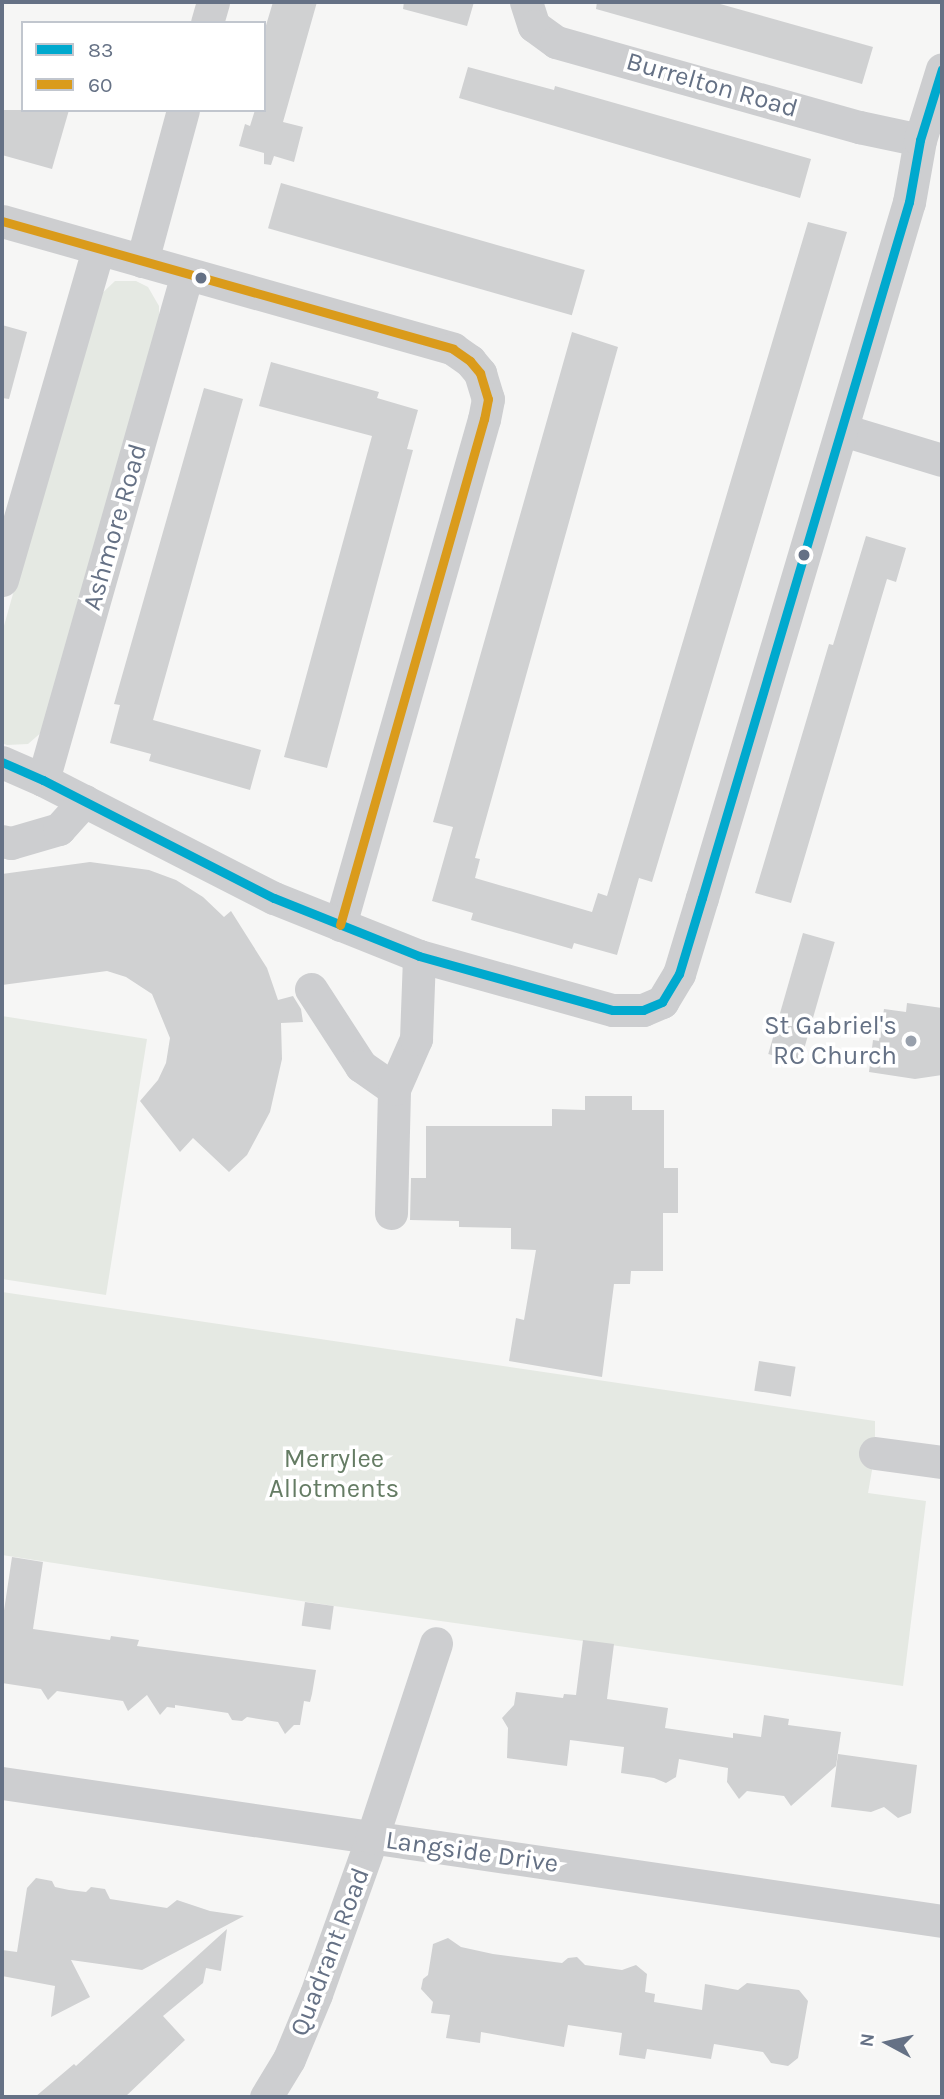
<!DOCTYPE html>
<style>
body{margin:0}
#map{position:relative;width:944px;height:2099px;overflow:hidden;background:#f6f6f5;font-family:Karla,sans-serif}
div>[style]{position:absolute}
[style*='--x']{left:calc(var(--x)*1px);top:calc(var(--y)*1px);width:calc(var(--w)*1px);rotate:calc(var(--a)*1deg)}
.green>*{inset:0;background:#e5e9e3}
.building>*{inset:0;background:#d0d1d2;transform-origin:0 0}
.minor>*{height:33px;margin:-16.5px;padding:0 16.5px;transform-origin:16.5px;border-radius:16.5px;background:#cdced0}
.bus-1>*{height:9px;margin:-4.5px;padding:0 4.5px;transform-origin:4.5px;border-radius:4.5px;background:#00a9ce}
.bus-2>*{height:9px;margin:-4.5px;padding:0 4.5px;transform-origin:4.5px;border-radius:4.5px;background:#da9b1b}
.dots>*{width:19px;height:19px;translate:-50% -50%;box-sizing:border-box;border:4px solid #fff;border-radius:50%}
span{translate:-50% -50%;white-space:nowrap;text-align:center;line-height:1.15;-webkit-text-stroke:7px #fff;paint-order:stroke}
.street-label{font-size:26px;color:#657185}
.poi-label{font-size:26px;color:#657185}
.right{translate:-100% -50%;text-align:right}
.park-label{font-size:26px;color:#657c64}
.frame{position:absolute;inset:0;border:4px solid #657185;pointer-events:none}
.legend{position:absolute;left:21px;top:21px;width:245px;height:91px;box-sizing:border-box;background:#fff;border:2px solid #c1c6ce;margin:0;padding:9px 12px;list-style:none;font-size:21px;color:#657185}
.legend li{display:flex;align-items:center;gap:14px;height:35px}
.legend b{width:35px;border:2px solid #c1c6ce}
.north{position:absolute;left:853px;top:2008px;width:70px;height:70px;-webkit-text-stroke:5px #fff;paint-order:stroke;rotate:278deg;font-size:19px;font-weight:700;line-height:28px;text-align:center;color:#657185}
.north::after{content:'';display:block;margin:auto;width:24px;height:32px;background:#657185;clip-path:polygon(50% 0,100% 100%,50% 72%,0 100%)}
</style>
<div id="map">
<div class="green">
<i style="clip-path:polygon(115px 281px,136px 281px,148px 287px,159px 306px,159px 317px,43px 731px,28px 744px,7px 745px,2px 743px,2px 633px,96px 299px)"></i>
<i style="clip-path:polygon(2px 1016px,147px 1039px,106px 1295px,2px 1279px)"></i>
<i style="clip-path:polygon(2px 1292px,875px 1421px,875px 1453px,868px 1493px,926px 1501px,903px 1686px,334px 1606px,2px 1555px)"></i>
</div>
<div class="building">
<i style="clip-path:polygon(273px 2px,317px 2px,283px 122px,303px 127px,294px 162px,274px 156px,271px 165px,264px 164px,264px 153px,239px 146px,245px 124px,250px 126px,255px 110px,264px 110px,264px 32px)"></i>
<i style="clip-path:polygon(404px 2px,474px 2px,467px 26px,403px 9px)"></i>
<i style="clip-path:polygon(597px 2px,713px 2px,873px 47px,862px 84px,596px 9px)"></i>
<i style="clip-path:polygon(468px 67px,554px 90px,555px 86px,811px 159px,800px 198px,459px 98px)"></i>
<i style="clip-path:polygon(2px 110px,69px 110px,52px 169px,2px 155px)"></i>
<i style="left:281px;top:183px;width:316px;height:47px;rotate:16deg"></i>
<i style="clip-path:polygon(808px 222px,847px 232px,652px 882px,639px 878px,617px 955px,574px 943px,572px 949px,471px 920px,473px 913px,432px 901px,453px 827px,433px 822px,572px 332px,618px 347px,475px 858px,480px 859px,475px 878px,592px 912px,598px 893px,607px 896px)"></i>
<i style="clip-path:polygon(2px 325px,27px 332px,9px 399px,2px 398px)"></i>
<i style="clip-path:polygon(271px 362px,379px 392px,377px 398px,418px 410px,407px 449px,413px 450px,327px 768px,284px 757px,372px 436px,259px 406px)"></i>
<i style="clip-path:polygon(204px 388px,243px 399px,153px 720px,261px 750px,250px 790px,149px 761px,151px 754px,110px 743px,120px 705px,114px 704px)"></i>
<i style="clip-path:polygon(866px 536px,906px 548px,896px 582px,887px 579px,791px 903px,755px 893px,829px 644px,833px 645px)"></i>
<i style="clip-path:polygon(90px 862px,149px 870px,176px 880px,203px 897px,224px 917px,231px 911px,267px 968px,278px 1000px,293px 996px,301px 1009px,303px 1022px,281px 1023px,282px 1059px,270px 1112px,247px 1155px,229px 1172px,193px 1138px,180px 1152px,140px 1101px,158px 1080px,166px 1063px,170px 1038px,152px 994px,126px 977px,107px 971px,2px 985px,2px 874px)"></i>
<i style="left:803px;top:933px;width:33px;height:126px;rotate:16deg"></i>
<i style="clip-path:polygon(907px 1003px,942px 1008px,942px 1075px,915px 1079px,869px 1072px,873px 1040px,879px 1041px,884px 1009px,906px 1012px)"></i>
<i style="clip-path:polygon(585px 1096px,632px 1096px,632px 1110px,664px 1110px,664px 1168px,678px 1168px,678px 1213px,663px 1213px,663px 1271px,631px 1271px,630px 1284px,614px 1284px,602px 1377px,509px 1361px,516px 1318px,524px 1320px,536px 1250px,511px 1249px,511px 1228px,459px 1227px,459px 1221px,410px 1220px,411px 1178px,426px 1178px,426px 1126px,552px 1126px,552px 1109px,585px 1110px)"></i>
<i style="left:759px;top:1361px;width:37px;height:30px;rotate:9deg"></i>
<i style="clip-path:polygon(12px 1557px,43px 1562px,33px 1629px,110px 1640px,111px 1636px,139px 1640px,137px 1646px,316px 1670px,312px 1694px,310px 1702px,304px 1701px,300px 1725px,294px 1725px,285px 1734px,278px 1722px,247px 1717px,242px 1721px,232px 1720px,228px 1713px,175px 1705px,175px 1708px,167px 1707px,160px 1715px,147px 1695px,128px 1711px,123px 1701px,57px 1691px,48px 1700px,41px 1689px,2px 1683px,2px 1624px)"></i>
<i style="left:305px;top:1602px;width:29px;height:24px;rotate:8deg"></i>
<i style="clip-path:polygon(583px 1640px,614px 1644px,607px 1699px,668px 1708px,665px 1728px,733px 1738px,733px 1733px,761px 1737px,764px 1715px,789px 1719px,788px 1725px,841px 1732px,836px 1766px,791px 1806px,784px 1796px,747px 1791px,739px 1799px,727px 1782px,728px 1768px,679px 1759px,676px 1777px,666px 1783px,654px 1778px,621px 1773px,624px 1747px,570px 1740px,567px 1766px,507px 1758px,508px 1728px,502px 1718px,514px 1705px,516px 1692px,563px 1698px,564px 1694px,576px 1695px)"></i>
<i style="clip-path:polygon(838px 1754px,917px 1765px,911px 1813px,898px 1818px,884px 1807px,871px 1812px,831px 1807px)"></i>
<i style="clip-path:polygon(36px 1878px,52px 1881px,55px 1887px,69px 1890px,86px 1892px,91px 1887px,105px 1889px,110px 1899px,167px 1908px,177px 1900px,210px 1911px,244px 1916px,142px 1970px,71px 1960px,90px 1997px,51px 2017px,55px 1986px,2px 1976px,2px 1950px,17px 1952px,27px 1888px)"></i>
<i style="clip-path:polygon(227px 1929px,221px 1971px,206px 1968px,203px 1983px,163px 2016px,185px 2040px,125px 2097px,35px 2097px,74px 2064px,76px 2066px)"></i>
<i style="clip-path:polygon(448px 1938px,461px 1947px,493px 1954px,562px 1963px,568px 1958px,577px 1957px,585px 1965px,622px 1970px,636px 1965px,647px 1974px,645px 1992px,655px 1994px,654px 2002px,702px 2010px,705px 1984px,738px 1990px,747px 1983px,799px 1990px,808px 2001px,798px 2058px,788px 2066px,771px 2063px,763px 2052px,714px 2044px,711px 2059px,647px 2049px,645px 2059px,619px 2055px,622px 2033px,568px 2025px,564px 2047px,481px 2032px,480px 2043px,446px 2038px,450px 2015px,431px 2013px,433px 2002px,421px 1989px,423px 1979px,428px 1975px,433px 1944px)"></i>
</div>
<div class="minor">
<i style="--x:526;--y:2;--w:25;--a:72"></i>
<i style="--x:534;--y:26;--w:27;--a:36"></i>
<i style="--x:556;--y:42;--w:315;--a:15.7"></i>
<i style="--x:859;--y:127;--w:62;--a:12"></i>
<i style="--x:207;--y:23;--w:22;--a:-74"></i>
<i style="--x:2;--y:221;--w:469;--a:15.8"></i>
<i style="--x:453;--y:349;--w:21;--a:35"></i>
<i style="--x:470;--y:361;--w:16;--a:50"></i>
<i style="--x:480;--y:373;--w:27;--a:73"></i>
<i style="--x:488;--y:399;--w:20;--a:101"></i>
<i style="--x:484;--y:419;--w:526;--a:105.89"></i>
<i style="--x:142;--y:261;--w:156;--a:-74.8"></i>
<i style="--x:843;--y:430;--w:103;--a:16.9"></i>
<i style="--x:2;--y:580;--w:345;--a:-73.8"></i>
<i style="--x:2;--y:762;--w:45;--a:23.7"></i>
<i style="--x:43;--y:780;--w:259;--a:27.1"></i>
<i style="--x:274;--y:898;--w:156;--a:21.8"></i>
<i style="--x:419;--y:956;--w:201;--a:15.6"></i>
<i style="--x:613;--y:1010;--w:30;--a:0"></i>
<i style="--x:643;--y:1010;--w:21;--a:-23"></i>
<i style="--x:662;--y:1002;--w:33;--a:-59"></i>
<i style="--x:679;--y:974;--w:79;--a:-73.2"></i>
<i style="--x:702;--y:898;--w:726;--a:-73.44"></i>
<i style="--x:909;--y:202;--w:63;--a:-79.9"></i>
<i style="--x:920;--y:140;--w:74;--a:-72.8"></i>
<i style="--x:43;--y:780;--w:526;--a:-74.11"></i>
<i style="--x:2;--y:841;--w:9;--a:13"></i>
<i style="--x:11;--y:843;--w:50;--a:-16.3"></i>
<i style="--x:59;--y:829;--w:38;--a:-48"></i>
<i style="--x:311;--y:989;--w:92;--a:57"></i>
<i style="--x:361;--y:1066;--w:40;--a:34.9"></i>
<i style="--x:391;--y:1213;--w:124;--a:-88.6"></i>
<i style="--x:394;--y:1089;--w:55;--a:-66.3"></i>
<i style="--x:416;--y:1039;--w:83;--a:-87.9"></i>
<i style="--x:875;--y:1453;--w:68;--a:7.7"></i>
<i style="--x:2;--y:1783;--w:950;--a:8.35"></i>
<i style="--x:266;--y:2097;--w:44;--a:-58.8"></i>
<i style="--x:289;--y:2059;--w:70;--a:-67.4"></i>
<i style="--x:316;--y:1994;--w:166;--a:-70.3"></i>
<i style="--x:372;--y:1838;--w:205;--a:-71.8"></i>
</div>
<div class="bus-1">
<i style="--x:2;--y:762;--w:45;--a:23.7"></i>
<i style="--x:43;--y:780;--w:259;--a:27.1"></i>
<i style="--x:274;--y:898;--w:156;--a:21.8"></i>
<i style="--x:419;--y:956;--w:201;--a:15.6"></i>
<i style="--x:613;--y:1010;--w:30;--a:0"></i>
<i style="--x:643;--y:1010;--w:21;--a:-23"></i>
<i style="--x:662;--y:1002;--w:33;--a:-59"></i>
<i style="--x:679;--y:974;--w:79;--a:-73.2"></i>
<i style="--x:702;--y:898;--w:726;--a:-73.44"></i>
<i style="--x:909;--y:202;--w:63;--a:-79.9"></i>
<i style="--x:920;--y:140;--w:74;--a:-72.8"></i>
</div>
<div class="bus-2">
<i style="--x:2;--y:221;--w:469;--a:15.8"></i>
<i style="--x:453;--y:349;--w:21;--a:35"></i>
<i style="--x:470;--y:361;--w:16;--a:50"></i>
<i style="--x:480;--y:373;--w:27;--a:73"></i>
<i style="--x:488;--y:399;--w:20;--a:101"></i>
<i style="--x:484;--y:419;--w:526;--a:105.89"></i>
</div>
<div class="dots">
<i style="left:201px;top:278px;background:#657185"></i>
<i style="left:804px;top:555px;background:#657185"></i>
<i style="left:911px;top:1041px;background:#98a0ac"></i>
</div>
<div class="street-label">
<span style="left:712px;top:85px;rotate:16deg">Burrelton Road</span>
<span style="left:115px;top:527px;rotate:-74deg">Ashmore Road</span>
<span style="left:472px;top:1852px;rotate:8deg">Langside Drive</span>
<span style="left:330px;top:1952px;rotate:-69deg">Quadrant Road</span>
</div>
<div class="poi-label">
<span class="right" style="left:897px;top:1041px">St Gabriel's<br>RC Church</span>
</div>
<div class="park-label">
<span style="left:334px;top:1474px">Merrylee<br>Allotments</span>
</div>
<div class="frame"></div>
<ul class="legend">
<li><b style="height:9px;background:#00a9ce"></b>83</li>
<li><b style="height:9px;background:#da9b1b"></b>60</li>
</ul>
<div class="north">N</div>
</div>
